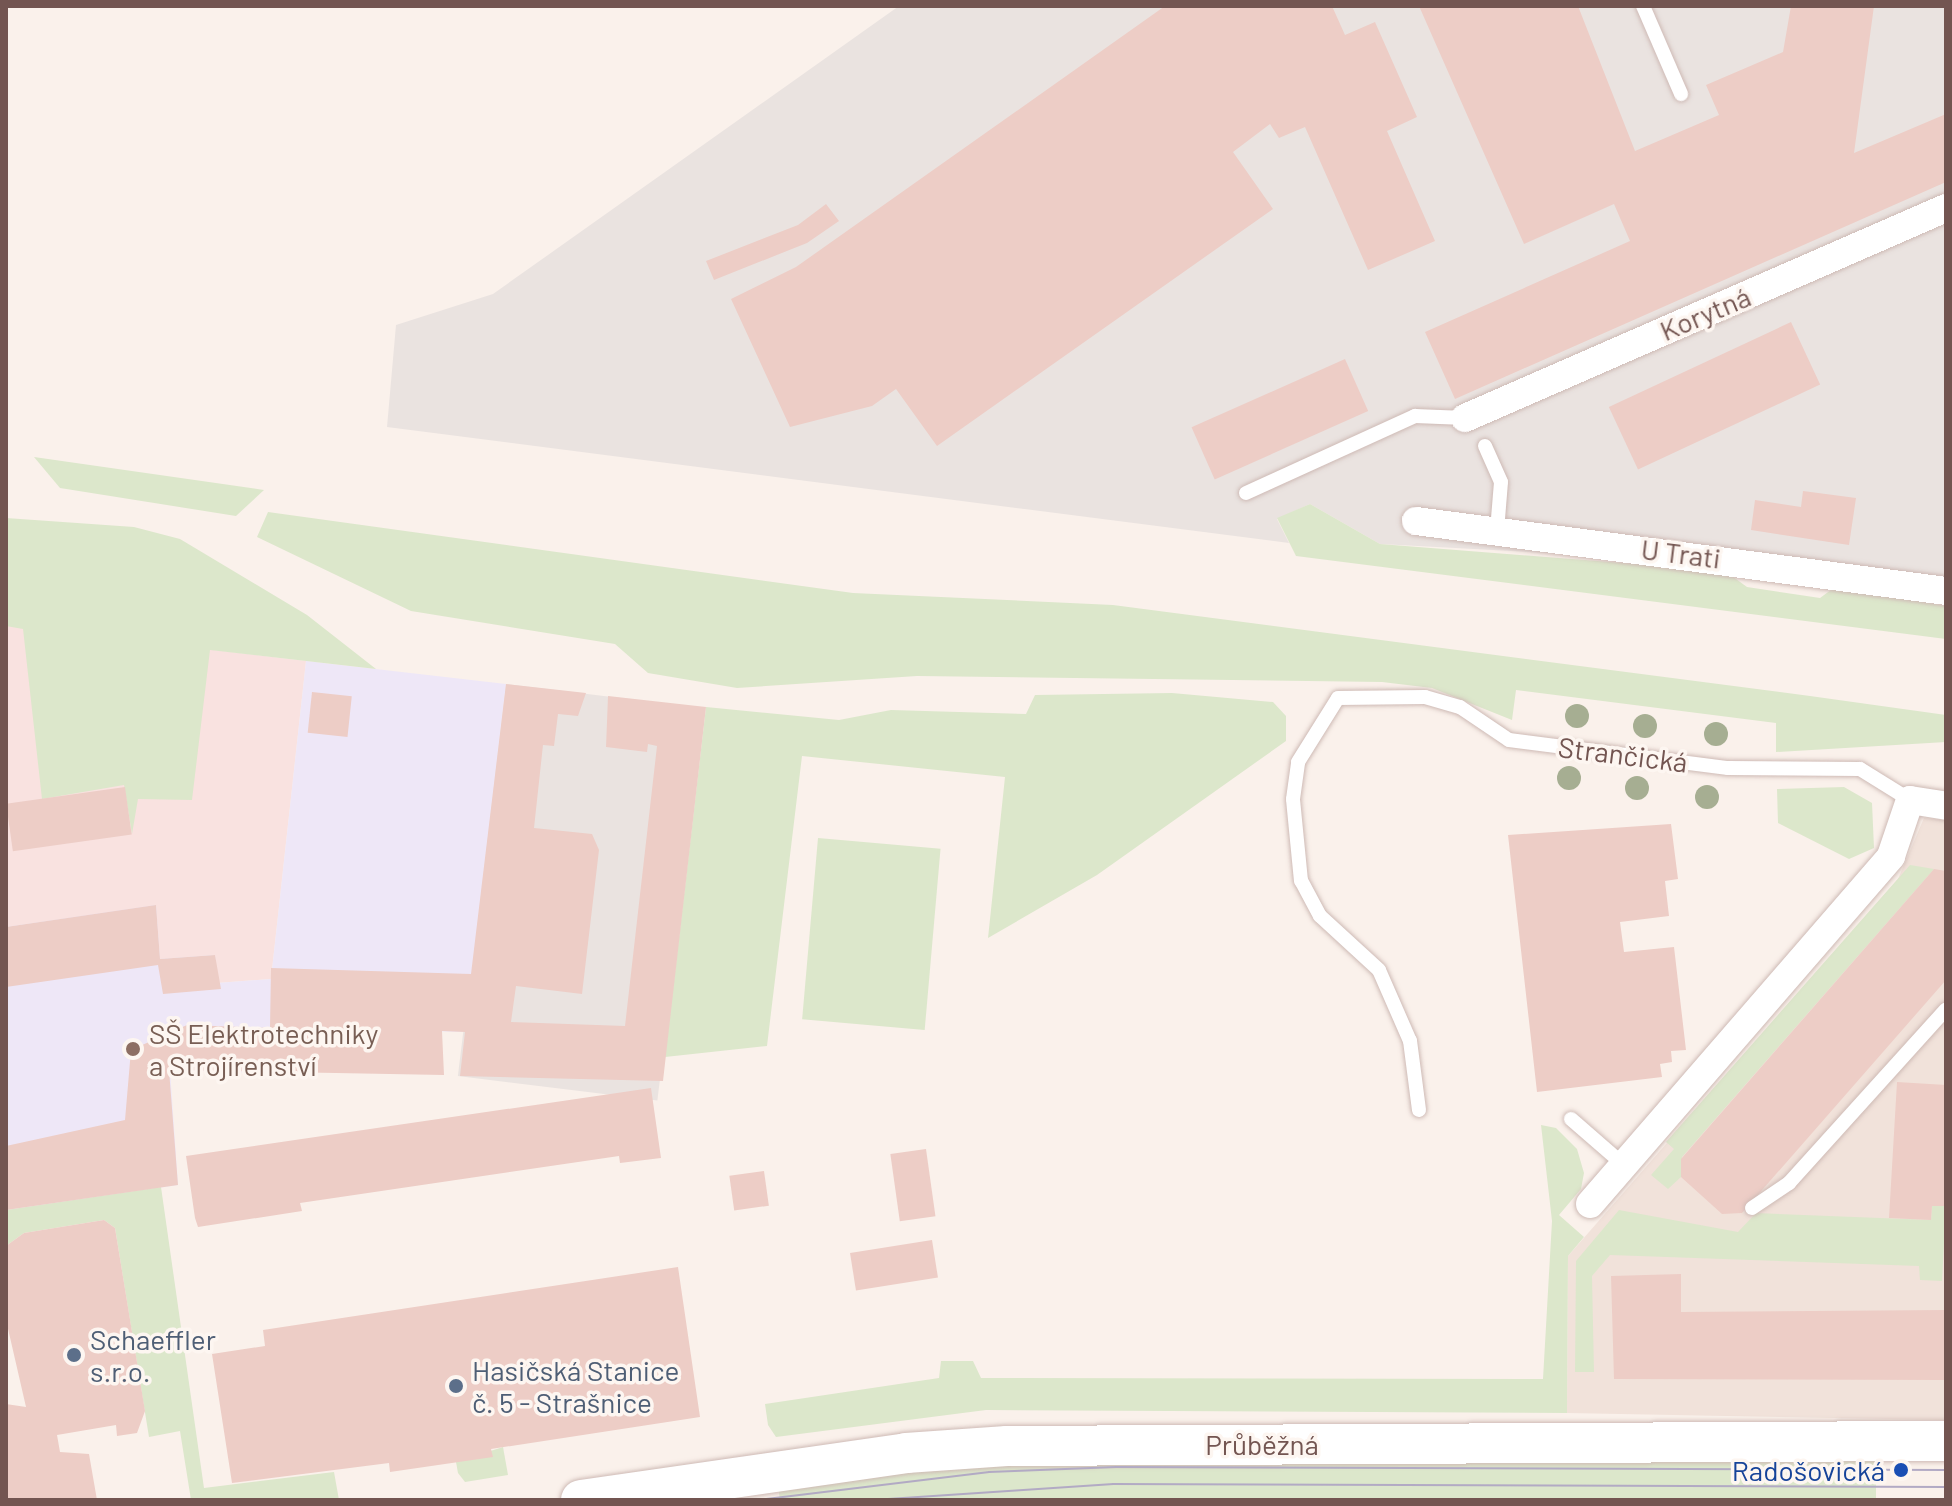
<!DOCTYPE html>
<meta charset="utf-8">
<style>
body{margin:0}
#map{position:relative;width:1952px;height:1506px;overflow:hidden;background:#faf1eb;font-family:Barlow,sans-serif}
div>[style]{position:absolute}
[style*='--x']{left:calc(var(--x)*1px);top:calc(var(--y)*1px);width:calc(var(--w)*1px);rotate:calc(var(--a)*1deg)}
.residential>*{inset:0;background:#f1e2da}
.commercial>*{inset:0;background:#f9e2e0}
.industrial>*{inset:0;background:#eae3e0;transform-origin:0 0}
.education>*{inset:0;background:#eee7f7}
.green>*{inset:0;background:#dce7cb;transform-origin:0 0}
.building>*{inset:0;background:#edcdc6;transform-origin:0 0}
.roads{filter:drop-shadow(0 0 2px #cebab5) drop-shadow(0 0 2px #cebab5)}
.lane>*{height:14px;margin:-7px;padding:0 7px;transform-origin:7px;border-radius:7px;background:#fff}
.street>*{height:28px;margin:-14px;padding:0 14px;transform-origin:14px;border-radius:14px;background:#fff}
.secondary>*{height:40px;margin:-20px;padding:0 20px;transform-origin:20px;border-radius:20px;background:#fff}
.tram>*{height:2px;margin:-1px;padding:0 1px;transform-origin:1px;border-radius:1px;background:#b2aac4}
.trees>*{width:24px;height:24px;margin:-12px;border-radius:50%;background:#a6ae92}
.dots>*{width:22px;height:22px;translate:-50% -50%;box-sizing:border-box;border:4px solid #fdf6f1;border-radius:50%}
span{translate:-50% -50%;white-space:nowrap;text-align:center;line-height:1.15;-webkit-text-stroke:7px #fdf6f1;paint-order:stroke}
.street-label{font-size:28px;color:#735551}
.education-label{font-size:28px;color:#785e54}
.left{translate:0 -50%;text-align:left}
.service-label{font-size:28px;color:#4e5e75}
.transit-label{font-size:28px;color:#164399}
.right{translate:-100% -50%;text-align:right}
.frame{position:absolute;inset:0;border:8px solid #735551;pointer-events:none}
</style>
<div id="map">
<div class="residential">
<i style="clip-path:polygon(1924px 818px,1946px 820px,1946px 1420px,1567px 1413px,1568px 1256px,1898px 879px)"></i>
</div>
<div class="commercial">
<i style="clip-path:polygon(6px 625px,306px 661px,271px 979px,217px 983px,215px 955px,160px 959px,156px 906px,6px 927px)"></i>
</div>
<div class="industrial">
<i style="clip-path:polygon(899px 6px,1946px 6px,1946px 591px,1550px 538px,1548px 553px,1380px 544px,1310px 504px,1277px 519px,1289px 543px,387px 427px,396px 325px,493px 294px)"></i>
<i style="left:506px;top:684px;width:201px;height:395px;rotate:7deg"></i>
</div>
<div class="education">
<i style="clip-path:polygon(306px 661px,506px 684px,465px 1032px,263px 1027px,257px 1073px,170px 1070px,178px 1185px,6px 1210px,6px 927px,156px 905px,160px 959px,215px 955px,217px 983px,271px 979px)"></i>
</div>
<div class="green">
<i style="clip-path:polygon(34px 457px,264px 490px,236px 516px,60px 488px)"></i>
<i style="clip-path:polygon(1310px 504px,1380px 544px,1725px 571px,1747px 587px,1820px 598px,1835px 587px,1946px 606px,1946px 639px,1296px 556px,1277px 518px)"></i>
<i style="clip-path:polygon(268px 512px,853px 593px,1113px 605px,1810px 696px,1946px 715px,1946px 742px,1776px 752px,1776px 723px,1516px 690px,1512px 720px,1432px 688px,1382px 682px,917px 676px,737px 688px,648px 673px,615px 644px,411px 611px,257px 537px)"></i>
<i style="clip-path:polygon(6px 518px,134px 527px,180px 539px,307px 615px,376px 669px,210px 650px,192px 800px,138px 799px,132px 834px,124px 785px,42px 799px,23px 629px,6px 626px)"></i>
<i style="clip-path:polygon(1172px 693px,1273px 702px,1286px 716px,1286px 741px,1097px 875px,988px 938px,1005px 777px,802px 756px,767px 1046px,665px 1057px,706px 707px,839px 720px,891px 710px,1026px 714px,1035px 695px)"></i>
<i style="clip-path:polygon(1844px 787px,1872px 803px,1874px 848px,1849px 859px,1778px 823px,1777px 789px)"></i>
<i style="left:818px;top:838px;width:123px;height:182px;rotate:5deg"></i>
<i style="clip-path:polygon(1910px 865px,1934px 869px,1682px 1157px,1681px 1177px,1668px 1189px,1651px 1175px,1674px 1149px,1666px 1142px)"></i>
<i style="clip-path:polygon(1541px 1125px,1556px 1128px,1577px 1149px,1584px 1173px,1581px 1189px,1559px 1215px,1584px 1237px,1568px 1256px,1567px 1413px,986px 1410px,776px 1437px,768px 1425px,765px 1404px,939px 1378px,941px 1361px,973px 1361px,981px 1378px,1543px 1379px,1552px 1221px)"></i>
<i style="clip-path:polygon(161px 1187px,204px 1488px,334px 1472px,339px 1500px,191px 1500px,180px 1431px,149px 1437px,115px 1228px,104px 1220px,24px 1233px,6px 1246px,6px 1210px)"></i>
<i style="clip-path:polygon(1932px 1206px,1946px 1206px,1942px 1281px,1920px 1280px,1919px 1266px,1610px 1255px,1592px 1276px,1594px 1372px,1575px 1372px,1576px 1261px,1619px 1210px,1738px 1232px,1756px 1213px,1931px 1220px)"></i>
<i style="clip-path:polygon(503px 1447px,508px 1475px,465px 1482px,458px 1473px,456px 1462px)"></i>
<i style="clip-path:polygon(1876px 1450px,1876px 1500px,780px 1500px,778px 1485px,964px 1463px)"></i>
</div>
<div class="building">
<i style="clip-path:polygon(1165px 6px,1332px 6px,1345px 35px,1375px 22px,1417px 117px,1387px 131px,1435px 241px,1368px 270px,1305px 127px,1279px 138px,1270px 124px,1233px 152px,1273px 209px,937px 446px,896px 389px,872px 406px,790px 427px,731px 299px,796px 267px)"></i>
<i style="clip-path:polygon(1419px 6px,1578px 6px,1635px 151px,1719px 115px,1706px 85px,1783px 52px,1791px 6px,1874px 6px,1854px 153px,1946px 114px,1946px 182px,1455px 399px,1425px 332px,1630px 241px,1614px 204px,1524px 244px)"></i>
<i style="clip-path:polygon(826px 204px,839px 221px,807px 243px,714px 280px,706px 261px,798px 225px)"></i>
<i style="left:1791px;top:322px;width:69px;height:201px;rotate:65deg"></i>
<i style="left:1345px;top:359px;width:57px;height:168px;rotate:66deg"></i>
<i style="clip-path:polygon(1803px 491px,1856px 498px,1849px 545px,1751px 530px,1755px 500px,1801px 507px)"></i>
<i style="clip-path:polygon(506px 684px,586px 693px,578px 716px,558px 714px,554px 746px,543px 745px,534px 828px,592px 834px,599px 850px,582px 994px,516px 986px,511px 1022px,625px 1026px,657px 746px,648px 744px,647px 752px,606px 747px,608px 696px,706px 707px,663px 1081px,460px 1076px,465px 1032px,442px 1031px,444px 1075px,169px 1070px,178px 1185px,6px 1210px,6px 1146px,125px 1120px,131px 1050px,187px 1025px,270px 1028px,271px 968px,471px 974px)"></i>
<i style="left:312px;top:692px;width:40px;height:41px;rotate:6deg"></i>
<i style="left:125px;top:787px;width:48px;height:120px;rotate:82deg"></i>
<i style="clip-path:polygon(1671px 824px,1678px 879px,1665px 881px,1669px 916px,1620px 922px,1624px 952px,1674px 947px,1686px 1050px,1671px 1051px,1672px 1062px,1660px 1064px,1662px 1077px,1537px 1092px,1508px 835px)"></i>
<i style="clip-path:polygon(1934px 869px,1946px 871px,1946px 980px,1742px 1213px,1722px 1214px,1681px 1177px,1681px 1159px)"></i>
<i style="clip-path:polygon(156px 905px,160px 959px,215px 955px,221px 989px,163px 994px,158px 965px,6px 987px,6px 927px)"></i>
<i style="clip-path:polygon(1897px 1082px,1946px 1085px,1946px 1206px,1932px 1206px,1931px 1220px,1889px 1218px)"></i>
<i style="clip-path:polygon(651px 1088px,661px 1158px,620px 1163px,619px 1156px,300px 1203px,302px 1211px,198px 1227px,195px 1218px,186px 1156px)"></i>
<i style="left:926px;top:1149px;width:68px;height:36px;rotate:82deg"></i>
<i style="left:764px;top:1171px;width:35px;height:35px;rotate:82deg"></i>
<i style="clip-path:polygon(104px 1220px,115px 1228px,145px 1411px,137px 1433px,117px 1436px,116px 1425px,57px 1435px,60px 1452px,89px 1454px,97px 1500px,6px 1500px,6px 1404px,26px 1407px,6px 1320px,6px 1246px,24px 1233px)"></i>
<i style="left:932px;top:1240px;width:38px;height:83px;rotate:81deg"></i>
<i style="clip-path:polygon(678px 1267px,700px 1417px,491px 1449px,493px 1457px,390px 1472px,389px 1463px,232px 1483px,212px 1354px,265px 1346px,263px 1330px)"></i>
<i style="clip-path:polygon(1681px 1274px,1681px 1312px,1946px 1310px,1945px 1380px,1614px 1379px,1611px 1276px)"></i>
</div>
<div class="roads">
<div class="lane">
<i style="--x:1643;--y:6;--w:96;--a:66.6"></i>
<i style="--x:1485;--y:446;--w:39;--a:66"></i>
<i style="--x:1501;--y:482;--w:49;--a:94.7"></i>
<i style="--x:1246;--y:493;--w:186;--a:-24.5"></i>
<i style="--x:1415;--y:416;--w:50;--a:2.3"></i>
<i style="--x:1419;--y:1110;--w:70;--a:-97.4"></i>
<i style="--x:1410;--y:1041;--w:77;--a:-113.6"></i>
<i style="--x:1379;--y:970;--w:80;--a:-137.5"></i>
<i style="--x:1320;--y:916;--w:40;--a:-118"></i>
<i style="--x:1301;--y:881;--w:82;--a:-95.6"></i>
<i style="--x:1293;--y:799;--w:37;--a:-82"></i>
<i style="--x:1298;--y:762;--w:75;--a:-58"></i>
<i style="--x:1338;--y:698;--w:87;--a:-0.7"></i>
<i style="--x:1425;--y:697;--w:36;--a:16"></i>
<i style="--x:1460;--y:707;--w:59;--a:34"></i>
<i style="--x:1509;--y:740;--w:221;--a:7.3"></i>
<i style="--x:1728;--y:768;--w:132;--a:0.4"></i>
<i style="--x:1860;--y:769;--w:59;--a:31.8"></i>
<i style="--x:1571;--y:1119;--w:70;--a:41"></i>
<i style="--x:1752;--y:1208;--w:45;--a:-34"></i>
<i style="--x:1789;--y:1183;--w:234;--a:-47.9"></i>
</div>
<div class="street">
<i style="--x:1465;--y:418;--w:525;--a:-23.59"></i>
<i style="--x:1416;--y:521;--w:535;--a:7.52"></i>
<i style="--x:1590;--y:1204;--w:460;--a:-49.1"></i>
<i style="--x:1891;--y:856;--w:59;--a:-71.3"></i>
<i style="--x:1910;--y:800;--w:36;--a:9"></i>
</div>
<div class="secondary">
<i style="--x:581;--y:1500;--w:328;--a:-8.2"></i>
<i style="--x:906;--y:1453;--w:101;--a:-4"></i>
<i style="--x:1007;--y:1446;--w:939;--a:-0.31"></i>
</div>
</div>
<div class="tram">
<i style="--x:758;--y:1500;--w:233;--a:-6.9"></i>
<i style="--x:989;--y:1472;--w:127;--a:-2.3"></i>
<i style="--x:1116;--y:1467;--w:830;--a:0.21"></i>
<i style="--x:873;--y:1500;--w:241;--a:-3.8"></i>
<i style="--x:1113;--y:1484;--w:833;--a:0.21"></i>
</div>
<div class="trees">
<i style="left:1577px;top:716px"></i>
<i style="left:1645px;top:726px"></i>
<i style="left:1716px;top:734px"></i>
<i style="left:1569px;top:778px"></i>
<i style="left:1637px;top:788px"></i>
<i style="left:1707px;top:797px"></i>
</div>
<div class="dots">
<i style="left:133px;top:1049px;background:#8d6e63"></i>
<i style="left:74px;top:1355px;background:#5c6f8a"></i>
<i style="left:456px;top:1386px;background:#5c6f8a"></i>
<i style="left:1901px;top:1470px;background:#1a4fb4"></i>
</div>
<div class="street-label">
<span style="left:1705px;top:313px;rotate:-23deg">Korytná</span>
<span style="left:1681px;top:553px;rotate:7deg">U Trati</span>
<span style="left:1623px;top:754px;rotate:7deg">Strančická</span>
<span style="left:1262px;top:1444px">Průběžná</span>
</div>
<div class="education-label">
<span class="left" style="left:149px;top:1049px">SŠ Elektrotechniky<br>a Strojírenství</span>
</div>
<div class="service-label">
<span class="left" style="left:90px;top:1355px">Schaeffler<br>s.r.o.</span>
<span class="left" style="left:472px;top:1386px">Hasičská Stanice<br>č. 5 - Strašnice</span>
</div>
<div class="transit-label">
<span class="right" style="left:1885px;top:1470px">Radošovická</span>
</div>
<div class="frame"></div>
</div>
